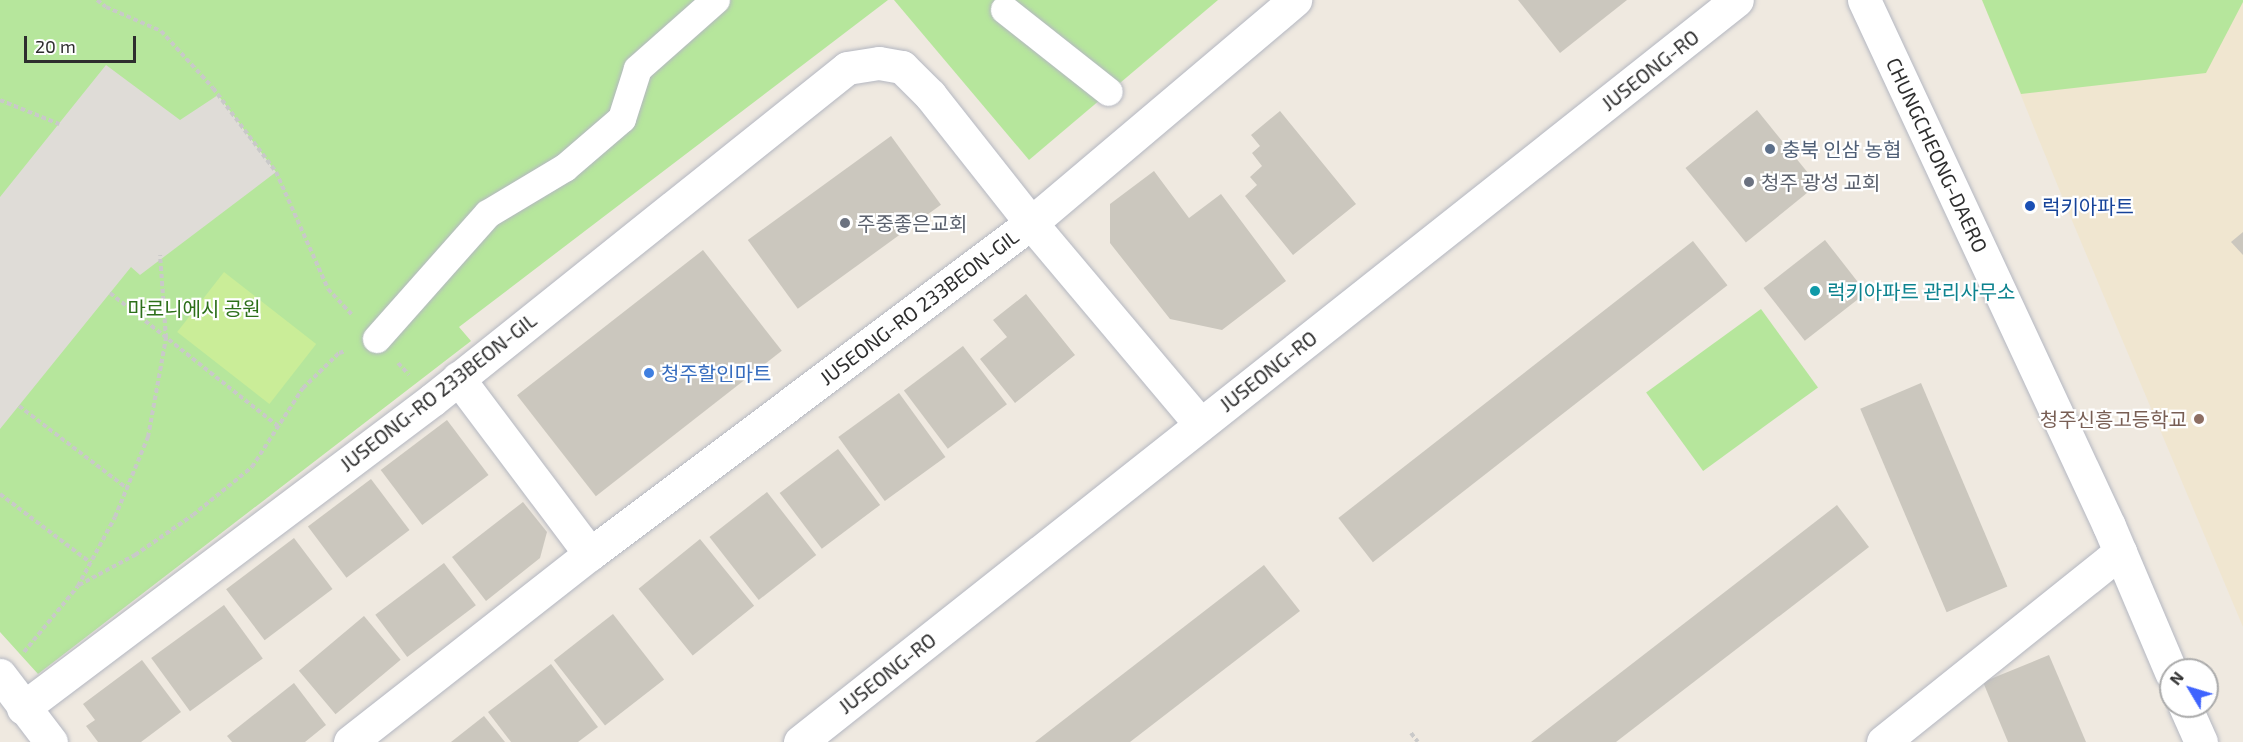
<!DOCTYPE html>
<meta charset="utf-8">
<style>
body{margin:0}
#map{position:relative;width:2243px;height:742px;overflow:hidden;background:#efe9e0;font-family:"Exo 2","Noto Sans KR",sans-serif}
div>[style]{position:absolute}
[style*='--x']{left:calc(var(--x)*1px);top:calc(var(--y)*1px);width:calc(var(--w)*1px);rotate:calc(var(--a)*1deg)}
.education>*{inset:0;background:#f0e6d0}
.green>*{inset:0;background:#b6e69c;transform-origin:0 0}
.pitch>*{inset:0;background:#caed98;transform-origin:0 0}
.plaza>*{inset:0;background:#dfdcd7}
.building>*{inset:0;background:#cbc7be;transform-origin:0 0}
.path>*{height:4px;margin-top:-2px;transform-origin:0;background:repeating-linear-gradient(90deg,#c9c9c9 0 4.5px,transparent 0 7.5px)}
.roads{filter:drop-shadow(0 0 2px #b4b7c1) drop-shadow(0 0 2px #b4b7c1)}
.pedestrian>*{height:28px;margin:-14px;padding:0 14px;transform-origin:14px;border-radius:14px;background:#fff}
.minor>*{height:33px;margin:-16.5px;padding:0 16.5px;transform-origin:16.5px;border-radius:16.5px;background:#fff}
.tertiary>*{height:33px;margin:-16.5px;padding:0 16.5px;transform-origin:16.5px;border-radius:16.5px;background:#fff}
.secondary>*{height:33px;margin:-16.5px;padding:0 16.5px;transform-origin:16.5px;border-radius:16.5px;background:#fff}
.dots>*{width:16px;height:16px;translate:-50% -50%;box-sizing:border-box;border:3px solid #fff;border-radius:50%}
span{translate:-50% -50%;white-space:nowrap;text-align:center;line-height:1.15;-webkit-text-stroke:4.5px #fff;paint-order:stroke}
.street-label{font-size:20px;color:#2e2e2e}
.service-label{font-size:20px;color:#4e5e75}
.left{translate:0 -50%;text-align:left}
.worship-label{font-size:20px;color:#5b616d}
.transit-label{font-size:20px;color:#164399}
.culture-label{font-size:20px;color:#0d838f}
.park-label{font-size:20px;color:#2c6f19}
.shop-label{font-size:20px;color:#366cbe}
.education-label{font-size:20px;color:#785e54}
.right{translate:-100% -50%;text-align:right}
.north{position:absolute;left:2159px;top:658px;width:60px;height:60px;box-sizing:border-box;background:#fff;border:2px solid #ababab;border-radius:50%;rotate:308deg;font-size:16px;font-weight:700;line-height:24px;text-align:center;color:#2e2e2e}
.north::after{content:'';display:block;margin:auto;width:21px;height:27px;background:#3e63fe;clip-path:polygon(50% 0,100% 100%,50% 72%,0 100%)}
.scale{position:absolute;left:24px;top:36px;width:112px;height:27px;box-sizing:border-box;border:3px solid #2e2e2e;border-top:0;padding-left:8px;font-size:18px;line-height:21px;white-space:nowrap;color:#2e2e2e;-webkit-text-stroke:4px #fff;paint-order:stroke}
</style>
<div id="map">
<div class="education">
<i style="clip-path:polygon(1982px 0,2243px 0,2243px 627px,2068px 211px)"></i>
</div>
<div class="green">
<i style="clip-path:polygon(0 0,888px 0,459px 327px,471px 341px,38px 674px,0 632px)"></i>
<i style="clip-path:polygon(894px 0,1218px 0,1029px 160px)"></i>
<i style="clip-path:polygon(1982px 0,2243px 0,2243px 2px,2206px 73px,2021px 94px)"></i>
<i style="left:1761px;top:309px;width:97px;height:142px;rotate:54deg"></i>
</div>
<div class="pitch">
<i style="left:224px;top:272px;width:117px;height:76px;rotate:38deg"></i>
</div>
<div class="plaza">
<i style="clip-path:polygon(106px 65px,180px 120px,218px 95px,276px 172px,140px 275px,131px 267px,0 429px,0 197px)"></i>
</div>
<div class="building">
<i style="clip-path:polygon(1518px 0,1627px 0,1560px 53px)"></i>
<i style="left:1757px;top:110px;width:96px;height:92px;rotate:51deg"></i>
<i style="clip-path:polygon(1280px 111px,1356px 204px,1293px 255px,1245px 196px,1257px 185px,1250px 177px,1262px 166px,1252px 153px,1260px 146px,1251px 135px)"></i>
<i style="left:891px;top:136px;width:85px;height:177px;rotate:54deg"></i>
<i style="clip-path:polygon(1154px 171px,1189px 218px,1221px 194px,1286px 281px,1222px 330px,1170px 319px,1110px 243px,1110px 204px)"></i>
<i style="clip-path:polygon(2243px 232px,2243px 255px,2231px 242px)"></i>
<i style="left:1825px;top:240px;width:67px;height:78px;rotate:52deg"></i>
<i style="left:1693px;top:241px;width:56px;height:450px;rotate:52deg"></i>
<i style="left:703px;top:250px;width:128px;height:236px;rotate:52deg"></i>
<i style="clip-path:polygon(1026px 294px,1075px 355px,1015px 403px,980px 359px,1007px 337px,993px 320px)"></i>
<i style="left:963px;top:346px;width:73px;height:74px;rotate:53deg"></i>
<i style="left:1921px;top:383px;width:221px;height:66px;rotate:67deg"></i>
<i style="left:899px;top:393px;width:79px;height:75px;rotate:54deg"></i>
<i style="left:447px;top:420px;width:69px;height:83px;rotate:53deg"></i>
<i style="left:838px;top:449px;width:70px;height:73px;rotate:53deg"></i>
<i style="left:371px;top:479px;width:64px;height:79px;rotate:53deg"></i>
<i style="left:767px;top:492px;width:80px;height:73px;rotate:52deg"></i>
<i style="clip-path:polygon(523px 502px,547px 532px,540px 558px,486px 601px,452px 557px)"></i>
<i style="clip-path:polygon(1837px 505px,1869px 547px,1616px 742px,1531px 742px)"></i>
<i style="left:294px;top:538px;width:64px;height:85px;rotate:53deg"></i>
<i style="left:700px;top:539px;width:86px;height:79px;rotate:51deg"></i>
<i style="left:444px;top:563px;width:53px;height:86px;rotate:53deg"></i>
<i style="clip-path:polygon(1264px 565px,1300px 611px,1130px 742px,1035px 742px)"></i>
<i style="left:224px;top:605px;width:66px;height:90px;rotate:54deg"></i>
<i style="left:613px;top:614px;width:83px;height:75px;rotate:52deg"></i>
<i style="left:364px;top:616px;width:57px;height:85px;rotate:50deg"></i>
<i style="clip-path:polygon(2049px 655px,2086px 742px,2008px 742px,1983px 682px)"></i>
<i style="clip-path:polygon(142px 660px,181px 712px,141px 742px,98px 742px,86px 726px,95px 720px,83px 704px)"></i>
<i style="clip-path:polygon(551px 664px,598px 727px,578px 742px,511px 742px,488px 712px)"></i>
<i style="clip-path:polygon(294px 683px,326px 725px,305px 742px,232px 742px,227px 736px)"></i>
<i style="clip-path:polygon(484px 716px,505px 742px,451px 742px)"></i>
</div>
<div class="path">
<i style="--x:97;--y:0;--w:11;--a:38"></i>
<i style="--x:106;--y:7;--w:60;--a:23.6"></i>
<i style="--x:161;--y:31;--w:77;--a:47.6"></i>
<i style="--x:213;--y:88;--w:105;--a:53.1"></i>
<i style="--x:276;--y:172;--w:128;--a:66"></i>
<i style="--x:328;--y:289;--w:37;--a:47"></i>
<i style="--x:0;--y:100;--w:64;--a:22.1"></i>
<i style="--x:110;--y:293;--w:214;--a:38.4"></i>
<i style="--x:398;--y:363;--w:16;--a:47"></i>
<i style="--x:19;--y:406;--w:137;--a:37.3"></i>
<i style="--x:0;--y:494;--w:114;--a:37.2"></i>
<i style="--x:79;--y:585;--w:64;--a:-28.2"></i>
<i style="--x:135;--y:555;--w:70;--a:-34.6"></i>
<i style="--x:193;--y:515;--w:76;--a:-39.1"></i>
<i style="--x:252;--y:467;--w:94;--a:-57.2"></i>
<i style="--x:303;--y:388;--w:50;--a:-44.2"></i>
<i style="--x:339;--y:353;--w:7;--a:-16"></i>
<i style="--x:24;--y:652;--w:85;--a:-50.7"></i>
<i style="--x:78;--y:586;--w:78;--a:-61.8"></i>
<i style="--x:115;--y:517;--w:87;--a:-67.6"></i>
<i style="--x:148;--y:437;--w:101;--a:-79.7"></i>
<i style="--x:166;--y:338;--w:83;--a:-94.1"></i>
<i style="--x:1411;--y:733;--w:11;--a:52"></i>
</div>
<div class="roads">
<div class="pedestrian">
<i style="--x:1005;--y:10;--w:132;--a:38.3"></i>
<i style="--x:377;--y:339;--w:167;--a:-48.4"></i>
<i style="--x:488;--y:214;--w:90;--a:-30.9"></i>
<i style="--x:565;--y:168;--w:75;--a:-40.7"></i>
<i style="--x:622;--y:119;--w:52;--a:-72.3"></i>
<i style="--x:638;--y:69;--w:104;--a:-41.5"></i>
</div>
<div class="minor">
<i style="--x:458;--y:378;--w:220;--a:53.1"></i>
<i style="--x:0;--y:675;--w:84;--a:52.7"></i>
<i style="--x:23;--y:708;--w:512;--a:-36.98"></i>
<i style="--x:432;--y:400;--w:531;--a:-38.66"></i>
<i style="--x:847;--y:68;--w:32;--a:-9"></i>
<i style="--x:879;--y:63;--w:23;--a:10"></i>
<i style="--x:902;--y:67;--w:40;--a:45"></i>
<i style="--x:930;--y:95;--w:163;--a:51.7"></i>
<i style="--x:1031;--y:223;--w:263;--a:49.9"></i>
<i style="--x:350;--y:742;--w:305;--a:-38.1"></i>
<i style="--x:590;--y:554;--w:551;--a:-36.89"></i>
<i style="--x:1031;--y:223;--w:346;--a:-40.2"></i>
<i style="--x:1883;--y:742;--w:304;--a:-38.7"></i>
</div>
<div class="tertiary">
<i style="--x:800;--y:742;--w:1195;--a:-38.38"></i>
</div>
<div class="secondary">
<i style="--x:1864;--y:0;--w:580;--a:65.02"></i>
<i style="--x:2109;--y:526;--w:159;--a:67"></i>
<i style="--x:2185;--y:706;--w:39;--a:66"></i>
</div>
</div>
<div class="dots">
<i style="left:1770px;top:149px;background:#5c6f8a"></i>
<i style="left:1749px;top:182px;background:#6b7280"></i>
<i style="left:2030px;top:206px;background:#1a4fb4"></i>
<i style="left:845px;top:223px;background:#6b7280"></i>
<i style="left:1815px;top:291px;background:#0f9aa8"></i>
<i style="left:649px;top:373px;background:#3f7fe0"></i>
<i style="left:2199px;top:419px;background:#8d6e63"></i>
</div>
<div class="street-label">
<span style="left:1650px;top:70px;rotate:-38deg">JUSEONG-RO</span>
<span style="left:1937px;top:155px;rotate:65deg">CHUNGCHEONG-DAERO</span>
<span style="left:919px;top:307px;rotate:-37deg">JUSEONG-RO 233BEON-GIL</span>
<span style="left:1268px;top:371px;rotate:-38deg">JUSEONG-RO</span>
<span style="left:438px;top:392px;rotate:-38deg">JUSEONG-RO 233BEON-GIL</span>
<span style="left:887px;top:673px;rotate:-38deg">JUSEONG-RO</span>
</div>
<div class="service-label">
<span class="left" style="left:1782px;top:149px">충북 인삼 농협</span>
</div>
<div class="worship-label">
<span class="left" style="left:1761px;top:182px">청주 광성 교회</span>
<span class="left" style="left:857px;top:223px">주중좋은교회</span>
</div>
<div class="transit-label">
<span class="left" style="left:2042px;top:206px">럭키아파트</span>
</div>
<div class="culture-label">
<span class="left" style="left:1827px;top:291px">럭키아파트 관리사무소</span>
</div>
<div class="park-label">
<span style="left:194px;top:308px">마로니에시 공원</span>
</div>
<div class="shop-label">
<span class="left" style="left:661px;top:373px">청주할인마트</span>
</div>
<div class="education-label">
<span class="right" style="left:2187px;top:419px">청주신흥고등학교</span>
</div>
<div class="north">N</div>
<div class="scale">20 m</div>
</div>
